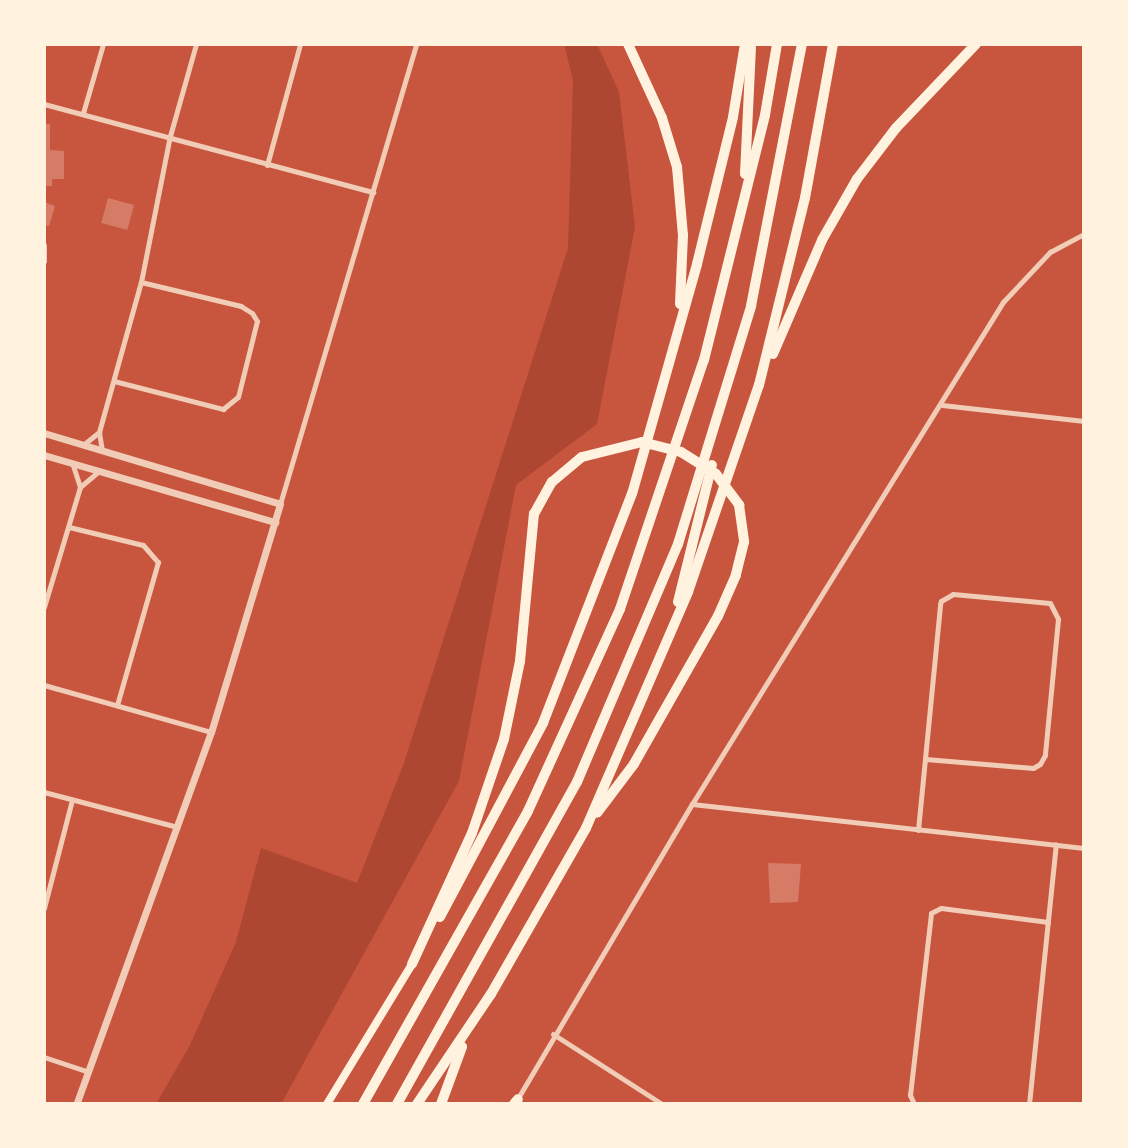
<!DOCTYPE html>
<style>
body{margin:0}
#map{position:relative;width:1128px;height:1148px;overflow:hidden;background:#c8553d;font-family:"Asap Condensed",sans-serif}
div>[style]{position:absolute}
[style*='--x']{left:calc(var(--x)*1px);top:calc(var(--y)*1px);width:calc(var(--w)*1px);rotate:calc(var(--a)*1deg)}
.green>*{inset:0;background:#ae4732}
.building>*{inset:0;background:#d67c66;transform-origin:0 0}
.minor>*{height:5px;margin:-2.5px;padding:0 2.5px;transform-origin:2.5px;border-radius:2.5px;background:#f1ccb7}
.tertiary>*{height:7px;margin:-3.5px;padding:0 3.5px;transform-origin:3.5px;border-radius:3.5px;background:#f1ccb7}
.secondary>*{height:8px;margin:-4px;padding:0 4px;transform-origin:4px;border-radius:4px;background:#fff3e0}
.motorway>*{height:10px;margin:-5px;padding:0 5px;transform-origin:5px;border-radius:5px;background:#fff3e0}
span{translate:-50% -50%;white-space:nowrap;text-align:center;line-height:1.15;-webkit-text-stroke:5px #fff3e0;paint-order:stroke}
.frame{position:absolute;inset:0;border:46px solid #fff3e0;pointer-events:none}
</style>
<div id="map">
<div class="green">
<i style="clip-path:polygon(564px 44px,597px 44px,619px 92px,635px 227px,597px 424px,516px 485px,459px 781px,281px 1104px,156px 1104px,189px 1047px,236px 942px,261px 848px,357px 883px,404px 763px,568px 248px,573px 80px)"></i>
</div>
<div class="building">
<i style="clip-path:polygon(44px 124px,50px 124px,50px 150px,64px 151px,64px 179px,52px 179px,52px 186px,44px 186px)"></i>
<i style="left:108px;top:198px;width:27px;height:26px;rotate:15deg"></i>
<i style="clip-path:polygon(44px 202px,55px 206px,49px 226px,44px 225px)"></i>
<i style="clip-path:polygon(768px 863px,801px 864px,798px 902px,770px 903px)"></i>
</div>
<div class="minor">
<i style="--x:44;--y:104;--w:341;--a:15"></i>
<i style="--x:83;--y:113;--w:72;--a:-73.8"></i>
<i style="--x:267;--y:165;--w:125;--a:-74.7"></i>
<i style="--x:44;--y:245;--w:16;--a:90"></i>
<i style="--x:114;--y:381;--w:113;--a:14.4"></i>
<i style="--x:223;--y:409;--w:19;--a:-39"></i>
<i style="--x:238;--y:397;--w:78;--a:-76"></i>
<i style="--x:257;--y:321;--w:9;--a:-122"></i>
<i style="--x:252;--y:313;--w:13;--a:-148"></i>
<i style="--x:241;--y:306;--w:103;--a:-166.5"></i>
<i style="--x:942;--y:405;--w:143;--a:6.4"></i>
<i style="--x:83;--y:445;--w:21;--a:-39"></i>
<i style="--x:102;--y:451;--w:19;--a:-99"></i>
<i style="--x:99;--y:432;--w:156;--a:-74.4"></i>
<i style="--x:141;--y:282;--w:149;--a:-78.8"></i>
<i style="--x:170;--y:136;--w:96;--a:-74.2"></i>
<i style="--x:80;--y:487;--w:25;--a:-40"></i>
<i style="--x:280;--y:504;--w:480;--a:-73.5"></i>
<i style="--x:69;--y:527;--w:76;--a:13.7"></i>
<i style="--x:143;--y:545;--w:23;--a:49"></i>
<i style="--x:158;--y:562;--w:149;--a:106"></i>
<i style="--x:44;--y:607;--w:125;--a:-73.3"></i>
<i style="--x:80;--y:487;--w:25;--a:-108"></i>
<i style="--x:44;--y:685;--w:173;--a:15.7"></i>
<i style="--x:44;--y:792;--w:138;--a:14.7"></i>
<i style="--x:692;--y:804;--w:394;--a:6.4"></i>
<i style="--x:918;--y:830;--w:227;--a:-84.4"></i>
<i style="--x:940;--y:604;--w:3;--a:-72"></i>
<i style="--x:941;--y:601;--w:14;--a:-30"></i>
<i style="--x:953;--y:594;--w:97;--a:5.3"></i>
<i style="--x:1050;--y:603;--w:18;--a:63"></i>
<i style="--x:1058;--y:619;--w:137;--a:95.5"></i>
<i style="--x:1045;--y:755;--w:10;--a:119"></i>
<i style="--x:1040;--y:764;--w:8;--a:150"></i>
<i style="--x:1033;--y:768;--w:108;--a:-175.2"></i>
<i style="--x:44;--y:908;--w:112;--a:-75.5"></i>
<i style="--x:553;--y:1034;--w:130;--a:32.7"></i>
<i style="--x:44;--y:1057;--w:47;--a:18.4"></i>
<i style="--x:518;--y:1098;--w:342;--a:-59.4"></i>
<i style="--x:692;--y:804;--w:591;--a:-58.22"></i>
<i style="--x:1003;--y:302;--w:69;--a:-46.8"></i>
<i style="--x:1050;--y:252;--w:38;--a:-28"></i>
<i style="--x:914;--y:1104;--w:10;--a:-114"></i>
<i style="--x:910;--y:1095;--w:183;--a:-83.4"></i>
<i style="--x:931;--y:913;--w:11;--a:-27"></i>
<i style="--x:941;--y:908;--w:108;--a:7.5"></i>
<i style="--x:1029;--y:1104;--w:261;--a:-84.1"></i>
</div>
<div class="tertiary">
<i style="--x:44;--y:433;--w:246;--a:16.7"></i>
<i style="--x:280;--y:504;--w:238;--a:106.8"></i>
<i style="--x:211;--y:732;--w:396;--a:109.9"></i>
<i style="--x:44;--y:455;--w:241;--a:16.2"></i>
</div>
<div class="secondary">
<i style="--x:327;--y:1104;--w:164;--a:-58.7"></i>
</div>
<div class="motorway">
<i style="--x:628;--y:44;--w:81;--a:65.3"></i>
<i style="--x:662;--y:118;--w:51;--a:73"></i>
<i style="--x:677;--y:167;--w:68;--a:85"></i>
<i style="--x:683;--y:235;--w:69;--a:92.5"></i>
<i style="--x:745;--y:174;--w:127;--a:-87.3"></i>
<i style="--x:773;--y:354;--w:124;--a:-66.7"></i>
<i style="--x:822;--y:240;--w:70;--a:-60.2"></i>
<i style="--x:857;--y:179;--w:64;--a:-52.6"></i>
<i style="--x:896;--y:128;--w:116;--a:-46.4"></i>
<i style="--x:678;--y:602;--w:141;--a:-76.1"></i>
<i style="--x:440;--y:917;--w:220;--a:-62"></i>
<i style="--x:543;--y:723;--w:246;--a:-68.8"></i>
<i style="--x:632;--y:494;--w:239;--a:-74.2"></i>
<i style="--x:697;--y:264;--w:151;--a:-76.2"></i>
<i style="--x:733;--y:117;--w:74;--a:-80.7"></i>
<i style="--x:412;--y:964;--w:144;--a:-65.4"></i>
<i style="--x:472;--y:833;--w:99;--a:-71.2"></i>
<i style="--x:504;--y:739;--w:80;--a:-78.4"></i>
<i style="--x:520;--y:661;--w:148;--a:-84.6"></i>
<i style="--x:534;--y:514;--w:37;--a:-61"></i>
<i style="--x:552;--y:482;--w:39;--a:-40"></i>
<i style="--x:582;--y:457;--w:62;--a:-14"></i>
<i style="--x:642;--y:442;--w:40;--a:14.4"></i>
<i style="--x:681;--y:452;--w:41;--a:32.2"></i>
<i style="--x:716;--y:474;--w:39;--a:53"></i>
<i style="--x:739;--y:505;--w:37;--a:82"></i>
<i style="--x:744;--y:542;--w:34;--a:104"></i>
<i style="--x:736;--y:575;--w:45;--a:113.7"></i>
<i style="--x:718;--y:616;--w:170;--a:119.6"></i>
<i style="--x:634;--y:764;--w:61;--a:127.1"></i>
<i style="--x:363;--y:1104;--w:336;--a:-60.6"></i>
<i style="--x:528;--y:811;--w:222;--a:-65.5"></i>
<i style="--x:620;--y:609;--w:263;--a:-71.4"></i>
<i style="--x:704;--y:360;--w:252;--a:-76"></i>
<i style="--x:765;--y:115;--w:72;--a:-80.4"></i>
<i style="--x:397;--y:1104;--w:369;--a:-60.8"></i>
<i style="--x:577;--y:782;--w:259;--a:-67"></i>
<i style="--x:678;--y:544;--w:249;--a:-72.9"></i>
<i style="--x:751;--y:306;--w:267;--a:-79"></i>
<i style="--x:417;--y:1104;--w:133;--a:-56.1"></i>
<i style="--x:491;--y:994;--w:191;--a:-60.2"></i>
<i style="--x:586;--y:828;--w:257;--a:-66.6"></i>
<i style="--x:688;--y:592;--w:219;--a:-71.1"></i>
<i style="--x:759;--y:385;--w:193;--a:-76.2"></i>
<i style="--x:805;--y:198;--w:157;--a:-79.7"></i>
<i style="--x:441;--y:1104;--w:61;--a:-69.8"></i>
<i style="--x:514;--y:1104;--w:6;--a:-51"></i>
</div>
<div class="frame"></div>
</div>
